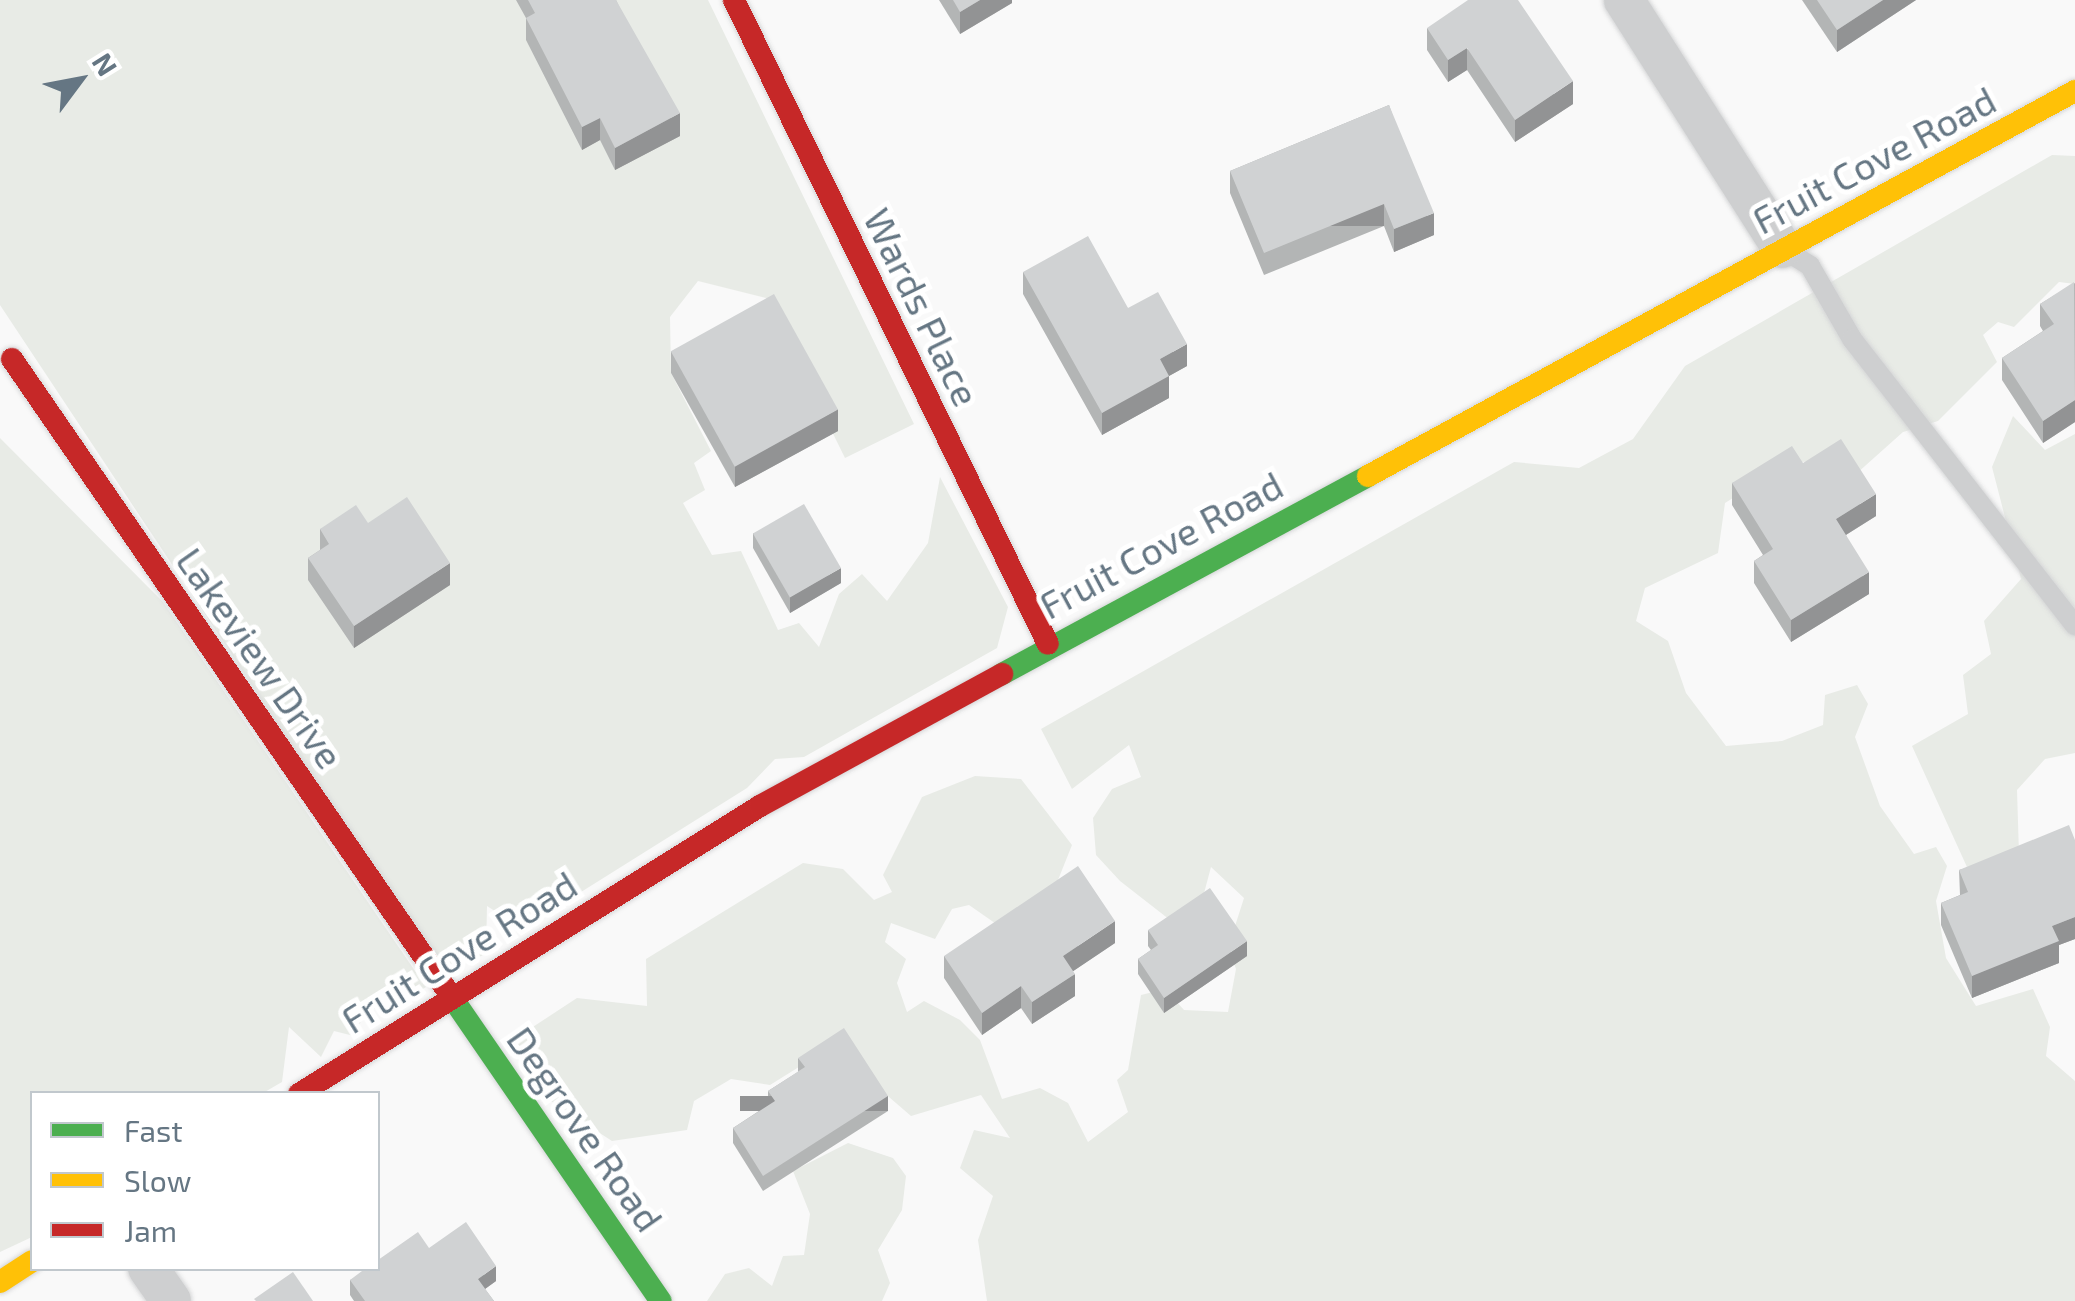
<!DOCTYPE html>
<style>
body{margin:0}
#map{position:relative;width:2075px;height:1301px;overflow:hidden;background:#f9f9f9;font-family:"Exo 2",sans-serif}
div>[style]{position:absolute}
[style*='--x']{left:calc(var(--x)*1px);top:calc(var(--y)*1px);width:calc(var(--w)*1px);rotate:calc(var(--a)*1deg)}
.green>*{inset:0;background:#e8ebe6}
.roads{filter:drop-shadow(0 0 2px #d5d6d7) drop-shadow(0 0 2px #d5d6d7)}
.lane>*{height:20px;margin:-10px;padding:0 10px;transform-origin:10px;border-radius:10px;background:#cecfd0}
.street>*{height:40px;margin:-20px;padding:0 20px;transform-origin:20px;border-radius:20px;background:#cecfd0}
.fast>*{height:22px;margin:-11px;padding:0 11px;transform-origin:11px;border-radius:11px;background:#4caf50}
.slow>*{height:22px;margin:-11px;padding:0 11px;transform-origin:11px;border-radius:11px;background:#ffc107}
.jam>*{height:22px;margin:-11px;padding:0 11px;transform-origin:11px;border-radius:11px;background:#c62828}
.wall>*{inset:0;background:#b3b5b5}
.shaded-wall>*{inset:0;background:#929394;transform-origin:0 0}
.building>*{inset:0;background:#d0d2d3;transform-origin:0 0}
span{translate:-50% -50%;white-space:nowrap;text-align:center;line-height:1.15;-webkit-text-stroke:10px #fff;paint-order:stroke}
.street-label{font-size:38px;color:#657683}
.legend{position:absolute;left:30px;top:1091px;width:350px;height:180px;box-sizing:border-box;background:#fff;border:2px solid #c1c8cd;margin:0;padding:12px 18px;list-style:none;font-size:30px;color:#657683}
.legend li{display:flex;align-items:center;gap:20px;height:50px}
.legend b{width:50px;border:2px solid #c1c8cd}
.north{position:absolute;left:30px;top:30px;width:100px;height:100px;-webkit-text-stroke:8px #fff;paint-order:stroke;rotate:58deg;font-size:28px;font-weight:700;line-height:40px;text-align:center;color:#657683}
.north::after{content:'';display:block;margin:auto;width:35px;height:45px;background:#657683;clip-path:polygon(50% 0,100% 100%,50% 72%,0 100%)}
</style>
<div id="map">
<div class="green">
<i style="clip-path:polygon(0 0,708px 0,914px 424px,845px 458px,766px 298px,698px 281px,670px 317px,671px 373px,711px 451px,694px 463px,705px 490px,683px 503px,712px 555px,741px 551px,778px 630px,799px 623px,819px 647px,839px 594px,862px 574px,887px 601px,928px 543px,940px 477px,1008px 607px,997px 648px,804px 757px,775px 759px,747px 788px,522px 929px,487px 906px,486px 954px,442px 972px,0 305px)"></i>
<i style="clip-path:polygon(2052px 155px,2075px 156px,2075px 284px,2059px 282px,2014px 327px,1998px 322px,1983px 335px,1997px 362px,1938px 421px,1903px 432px,1856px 474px,1840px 459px,1789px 463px,1725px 503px,1718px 553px,1645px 588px,1636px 621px,1668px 641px,1686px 693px,1726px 746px,1782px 741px,1823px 725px,1825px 695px,1857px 685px,1868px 704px,1855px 737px,1880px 806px,1914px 854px,1936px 847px,1947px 866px,1936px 901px,1946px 958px,1976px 1006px,2033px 989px,2050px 1027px,2046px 1056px,2075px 1081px,2075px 1301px,987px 1301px,978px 1240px,993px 1196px,960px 1168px,974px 1130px,1010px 1138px,981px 1095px,911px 1116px,831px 1047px,770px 1085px,731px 1079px,694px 1101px,687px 1130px,612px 1141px,549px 1100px,513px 1040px,577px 998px,647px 1006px,646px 959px,803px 863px,843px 869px,874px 900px,892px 892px,883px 875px,922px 797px,975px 776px,1021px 779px,1072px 845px,1056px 885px,1002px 928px,969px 905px,952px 909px,935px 939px,891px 923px,885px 942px,906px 959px,897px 983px,907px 1012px,924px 1001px,960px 1020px,980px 1040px,1002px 1099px,1040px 1088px,1068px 1103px,1088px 1142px,1128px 1112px,1117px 1080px,1128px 1070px,1141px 995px,1165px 989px,1184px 1010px,1228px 1012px,1236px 969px,1228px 948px,1244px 898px,1211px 867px,1195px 927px,1179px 927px,1120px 881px,1096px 855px,1093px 818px,1112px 789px,1141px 777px,1129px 745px,1072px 789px,1041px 729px,1514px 462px,1579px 468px,1633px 439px,1685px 366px)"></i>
<i style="clip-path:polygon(2013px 416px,2045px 450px,2075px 434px,2075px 753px,2045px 759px,2017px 790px,2019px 854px,1967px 867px,1912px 746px,1968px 714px,1963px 675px,1991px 654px,1984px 621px,2021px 579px,1992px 467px)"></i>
<i style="clip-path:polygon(0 438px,163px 602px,426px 987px,390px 1011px,367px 1008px,354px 1036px,334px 1031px,321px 1057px,289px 1027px,282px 1082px,263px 1093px,32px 1094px,32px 1237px,0 1252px)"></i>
<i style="clip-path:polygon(848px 1143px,893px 1158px,906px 1176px,902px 1210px,878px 1250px,890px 1283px,882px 1301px,707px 1301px,725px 1274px,749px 1268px,772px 1286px,783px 1256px,804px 1255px,810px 1214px,793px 1171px)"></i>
</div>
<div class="roads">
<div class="lane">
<i style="--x:1788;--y:252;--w:26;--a:32"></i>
<i style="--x:1810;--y:266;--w:84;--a:60.1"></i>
<i style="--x:1852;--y:339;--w:363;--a:52.1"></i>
</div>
<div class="street">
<i style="--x:1624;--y:0;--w:294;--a:57.5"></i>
<i style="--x:148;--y:1268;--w:40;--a:55.1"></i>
</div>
<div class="fast">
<i style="--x:1002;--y:674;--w:416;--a:-28.4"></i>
<i style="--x:451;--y:996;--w:370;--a:55.5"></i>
</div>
<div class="slow">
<i style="--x:1368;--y:476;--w:805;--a:-28.57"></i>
<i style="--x:0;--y:1282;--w:38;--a:-33"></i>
</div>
<div class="jam">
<i style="--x:734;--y:0;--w:716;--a:64.01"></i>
<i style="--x:12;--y:359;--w:774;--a:55.43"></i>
<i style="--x:299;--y:1094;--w:544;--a:-31.99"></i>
<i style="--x:760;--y:806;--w:276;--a:-28.6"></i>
</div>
</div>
<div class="wall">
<i style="clip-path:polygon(516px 0,616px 0,680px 136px,615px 170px,600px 140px,582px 150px,526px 40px,526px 18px)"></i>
<i style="clip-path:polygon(939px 0,1012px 0,1012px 3px,960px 34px)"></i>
<i style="clip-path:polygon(1802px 0,1916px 0,1837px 52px)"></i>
<i style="clip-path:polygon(1427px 28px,1573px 104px,1515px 142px,1467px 70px,1448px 82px,1427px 50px)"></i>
<i style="clip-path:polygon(1389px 105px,1434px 235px,1394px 252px,1384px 226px,1264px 275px,1230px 193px,1230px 171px)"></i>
<i style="clip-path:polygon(1023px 272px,1128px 308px,1187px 366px,1169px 376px,1169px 398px,1102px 435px,1023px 294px)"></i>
<i style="clip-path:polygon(2075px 283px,2075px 422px,2043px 443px,2002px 380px,2002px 358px,2043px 331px,2040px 326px,2040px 304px)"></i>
<i style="clip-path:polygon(671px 351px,838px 431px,735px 487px,671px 373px)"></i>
<i style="clip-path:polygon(1803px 463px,1876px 516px,1846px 535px,1869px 594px,1791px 642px,1754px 583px,1754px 561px,1763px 555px,1732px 505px,1732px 483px)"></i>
<i style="clip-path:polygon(368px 523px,450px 585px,354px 648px,308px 580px,308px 558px,320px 550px,320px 529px)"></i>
<i style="clip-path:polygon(753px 533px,841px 583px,790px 613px,753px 548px)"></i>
<i style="clip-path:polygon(2075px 840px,2075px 939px,2059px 945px,2059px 963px,1972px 998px,1941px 925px,1941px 903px,1960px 895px,1959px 870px)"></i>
<i style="clip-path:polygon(1148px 930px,1247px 956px,1164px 1013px,1138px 974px,1138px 959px,1151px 950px,1148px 946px)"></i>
<i style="clip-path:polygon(1115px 943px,1073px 971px,1075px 996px,1032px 1024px,1021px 1008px,982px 1035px,944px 978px,944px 956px)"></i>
<i style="clip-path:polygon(798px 1058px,888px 1111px,763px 1191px,733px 1143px,733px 1128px,768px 1105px,768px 1091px,798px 1072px)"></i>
<i style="clip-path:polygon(429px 1248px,496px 1281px,485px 1289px,494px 1301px,354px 1301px,350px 1295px,350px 1280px)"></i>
</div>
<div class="shaded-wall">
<i style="clip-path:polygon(980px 0,1012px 0,1012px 3px,960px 34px,960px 12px)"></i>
<i style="clip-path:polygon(1883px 0,1916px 0,1837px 52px,1837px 30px)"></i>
<i style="clip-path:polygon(1467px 48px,1467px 70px,1448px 82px,1448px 60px)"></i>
<i style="clip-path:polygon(1573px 81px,1573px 104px,1515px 142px,1515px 120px)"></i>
<i style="clip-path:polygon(680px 113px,680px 136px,615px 170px,615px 148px)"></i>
<i style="clip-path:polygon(600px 118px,600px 140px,582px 150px,582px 127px)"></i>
<i style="left:1384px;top:204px;width:22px;height:130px;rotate:90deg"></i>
<i style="clip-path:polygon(1434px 213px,1434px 235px,1394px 252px,1394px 229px)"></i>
<i style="clip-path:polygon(1187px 344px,1187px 366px,1169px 376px,1169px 398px,1102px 435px,1102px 413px,1160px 359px)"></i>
<i style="clip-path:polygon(2075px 400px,2075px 422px,2043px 443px,2043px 421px)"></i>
<i style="clip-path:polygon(838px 409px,838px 431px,735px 487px,735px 465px)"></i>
<i style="clip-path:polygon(1876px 494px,1876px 516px,1836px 541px,1836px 519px)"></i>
<i style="clip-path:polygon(450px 563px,450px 585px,354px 648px,354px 626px)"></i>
<i style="clip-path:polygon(841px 568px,841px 583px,790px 613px,790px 597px)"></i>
<i style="clip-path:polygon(1869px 572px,1869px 594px,1791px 642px,1791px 620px)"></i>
<i style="clip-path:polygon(2075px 917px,2075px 939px,2059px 945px,2059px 963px,1972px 998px,1972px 976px,2052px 926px)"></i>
<i style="clip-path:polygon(1115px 921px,1115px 943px,1063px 978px,1063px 956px)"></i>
<i style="clip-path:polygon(1247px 941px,1247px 956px,1164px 1013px,1164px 998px)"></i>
<i style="clip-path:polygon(1075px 974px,1075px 996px,1032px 1024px,1032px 1002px)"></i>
<i style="clip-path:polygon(1021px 986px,1021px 1008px,982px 1035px,982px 1013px)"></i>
<i style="left:888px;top:1096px;width:15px;height:148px;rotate:90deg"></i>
<i style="clip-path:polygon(496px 1266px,496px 1281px,478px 1294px,478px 1279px)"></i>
</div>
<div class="building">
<i style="clip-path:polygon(528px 0,616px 0,680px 113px,615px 148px,600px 118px,582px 127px,526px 18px,535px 13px)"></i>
<i style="clip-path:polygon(953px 0,980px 0,960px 12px)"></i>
<i style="clip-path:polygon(1468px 0,1518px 0,1573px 81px,1515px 120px,1467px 48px,1448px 60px,1427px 28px)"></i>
<i style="clip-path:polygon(1817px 0,1883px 0,1837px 30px)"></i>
<i style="clip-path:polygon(1389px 105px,1434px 213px,1394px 229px,1384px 204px,1264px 253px,1230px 171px)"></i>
<i style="clip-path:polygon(1088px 236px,1128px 308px,1158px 292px,1187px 344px,1160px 359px,1169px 376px,1102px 413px,1023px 272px)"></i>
<i style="clip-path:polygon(2074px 282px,2075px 400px,2043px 421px,2002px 358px,2054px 324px,2040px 304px)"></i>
<i style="left:774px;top:294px;width:132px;height:118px;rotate:61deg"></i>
<i style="clip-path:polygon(1841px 439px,1876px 494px,1836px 519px,1869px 572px,1791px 620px,1754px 561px,1773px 549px,1732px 483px,1792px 446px,1803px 463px)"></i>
<i style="clip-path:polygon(407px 497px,450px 563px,354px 626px,308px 558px,329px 544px,320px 529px,356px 505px,368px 523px)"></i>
<i style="left:804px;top:504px;width:74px;height:59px;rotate:60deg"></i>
<i style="clip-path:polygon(2069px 825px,2075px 840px,2075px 917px,2052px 926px,2059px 941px,1972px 976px,1941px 903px,1968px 892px,1959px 870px)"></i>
<i style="clip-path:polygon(1078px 866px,1115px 921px,1063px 956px,1075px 974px,1032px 1002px,1021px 986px,982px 1013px,944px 956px)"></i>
<i style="clip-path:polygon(1210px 888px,1247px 941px,1164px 998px,1138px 959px,1158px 945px,1148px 930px)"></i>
<i style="clip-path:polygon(844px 1028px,888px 1096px,763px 1176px,733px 1128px,775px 1101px,768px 1091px,805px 1067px,798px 1058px)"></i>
<i style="clip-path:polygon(466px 1222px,496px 1266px,478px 1279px,494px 1301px,365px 1301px,350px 1280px,366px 1268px,378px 1268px,378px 1260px,418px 1232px,429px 1248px)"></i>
<i style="clip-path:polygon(293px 1272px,313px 1301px,256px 1301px,254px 1299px)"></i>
</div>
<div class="street-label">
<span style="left:1874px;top:160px;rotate:-28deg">Fruit Cove Road</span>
<span style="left:922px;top:307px;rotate:64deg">Wards Place</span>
<span style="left:1161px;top:545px;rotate:-28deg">Fruit Cove Road</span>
<span style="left:260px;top:658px;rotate:55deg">Lakeview Drive</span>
<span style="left:459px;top:952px;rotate:-32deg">Fruit Cove Road</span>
<span style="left:585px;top:1129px;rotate:55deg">Degrove Road</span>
</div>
<ul class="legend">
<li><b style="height:12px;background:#4caf50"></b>Fast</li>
<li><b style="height:12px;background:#ffc107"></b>Slow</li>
<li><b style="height:12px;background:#c62828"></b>Jam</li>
</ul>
<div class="north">N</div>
</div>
